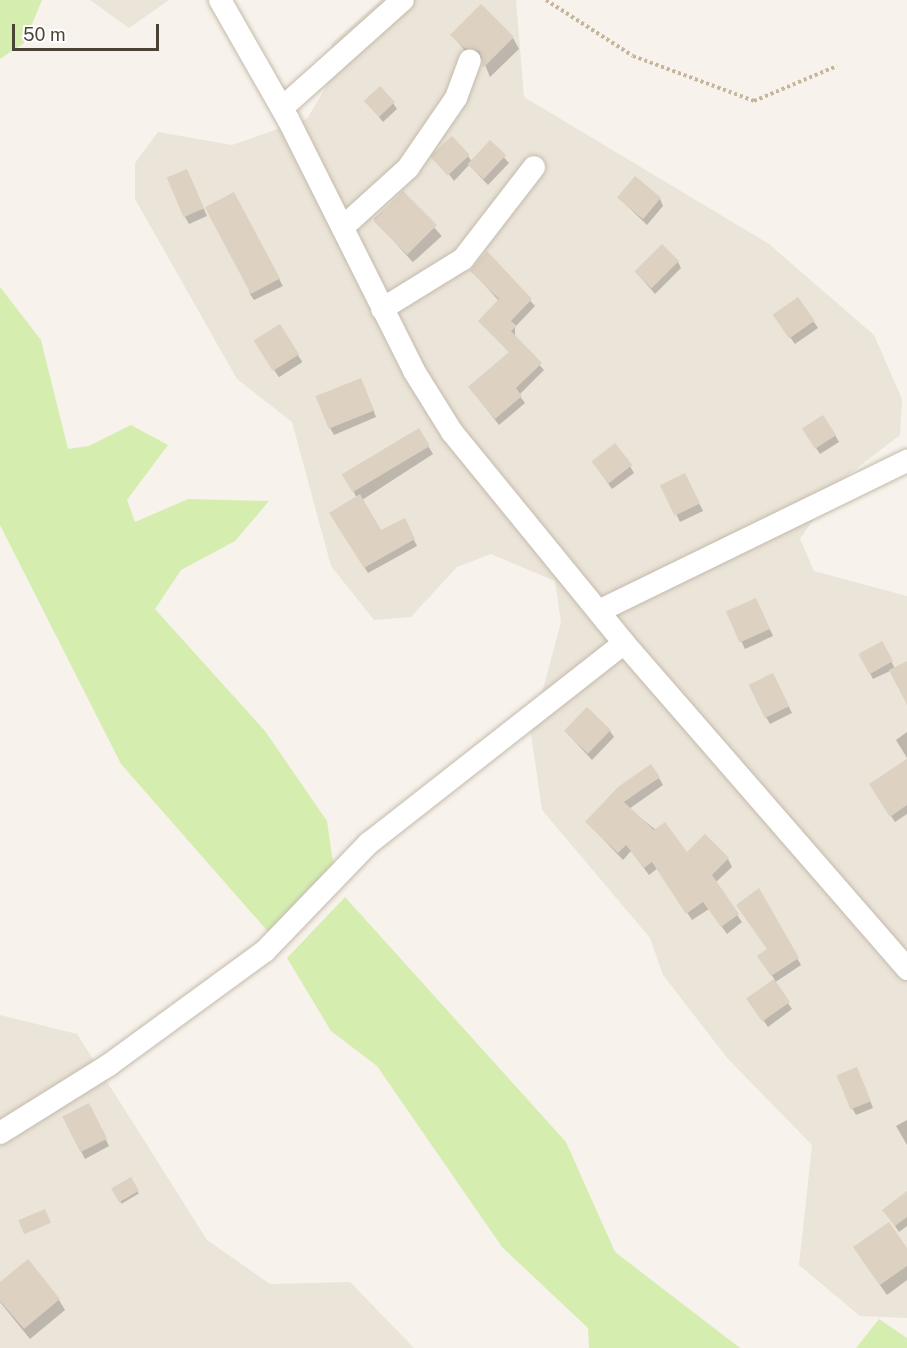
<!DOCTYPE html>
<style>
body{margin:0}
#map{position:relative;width:907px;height:1348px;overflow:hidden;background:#f7f2eb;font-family:"Public Sans",sans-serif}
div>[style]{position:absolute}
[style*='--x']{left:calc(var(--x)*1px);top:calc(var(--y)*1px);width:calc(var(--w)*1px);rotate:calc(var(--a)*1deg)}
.residential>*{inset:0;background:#ebe4d8}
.green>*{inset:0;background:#d5eeb0}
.shadow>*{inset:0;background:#0003;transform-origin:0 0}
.building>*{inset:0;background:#ddd1c1;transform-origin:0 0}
.path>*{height:4px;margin-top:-2px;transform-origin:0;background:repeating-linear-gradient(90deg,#c7b59b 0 3px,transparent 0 6px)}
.roads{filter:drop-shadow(0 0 2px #c3baac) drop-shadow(0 0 2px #c3baac)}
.minor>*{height:22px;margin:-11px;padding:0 11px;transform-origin:11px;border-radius:11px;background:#fff}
span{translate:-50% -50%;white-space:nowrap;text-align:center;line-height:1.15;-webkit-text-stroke:4.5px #fff;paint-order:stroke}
.scale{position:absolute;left:12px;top:24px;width:147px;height:27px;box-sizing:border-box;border:3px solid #4c4337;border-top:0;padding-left:8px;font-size:18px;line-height:21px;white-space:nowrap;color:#4c4337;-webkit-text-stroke:4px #fff;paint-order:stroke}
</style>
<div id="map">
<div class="residential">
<i style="clip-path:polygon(90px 0,169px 0,129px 28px)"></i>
<i style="clip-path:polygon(381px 0,516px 0,524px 97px,769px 244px,874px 335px,902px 399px,900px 435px,840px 481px,800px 539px,814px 571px,907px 596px,907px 1318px,860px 1316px,799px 1265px,812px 1145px,728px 1059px,663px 975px,650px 938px,542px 810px,531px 734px,561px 622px,555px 581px,491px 554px,457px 567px,411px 617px,374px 620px,331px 566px,292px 422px,237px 379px,135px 199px,135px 163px,158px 132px,232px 145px,307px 119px,327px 85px,332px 43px)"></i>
<i style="clip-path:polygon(0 1015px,77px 1034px,207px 1240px,270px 1284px,350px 1282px,414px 1348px,0 1348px)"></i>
</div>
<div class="green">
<i style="clip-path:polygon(0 0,42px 0,24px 43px,0 59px)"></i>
<i style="clip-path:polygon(0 287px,41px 340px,68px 449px,89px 446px,131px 425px,168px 445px,127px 500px,135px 522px,188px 499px,269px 501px,235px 541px,181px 570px,155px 609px,265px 731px,327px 821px,334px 869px,271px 935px,121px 764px,0 525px)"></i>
<i style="clip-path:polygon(345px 897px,566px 1142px,615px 1252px,740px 1348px,589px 1348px,588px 1328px,502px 1247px,377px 1066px,331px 1031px,287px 958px)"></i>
<i style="clip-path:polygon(879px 1319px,907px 1338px,907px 1348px,856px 1348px)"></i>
</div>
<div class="shadow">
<i style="clip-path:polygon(452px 35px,513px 38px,519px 49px,490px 77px,483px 60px,471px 58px)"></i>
<i style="clip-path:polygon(366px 101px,393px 103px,397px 109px,383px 122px)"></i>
<i style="clip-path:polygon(490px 142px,509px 163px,488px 185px,469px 165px,454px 181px,439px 161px,468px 156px,472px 162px)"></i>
<i style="clip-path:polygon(190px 177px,207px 216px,189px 224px,185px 217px)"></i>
<i style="left:403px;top:193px;width:58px;height:39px;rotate:48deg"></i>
<i style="clip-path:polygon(233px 194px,283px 286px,254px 300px,250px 294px)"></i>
<i style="clip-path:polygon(619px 198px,660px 199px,663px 206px,647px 225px)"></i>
<i style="clip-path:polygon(487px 253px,535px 306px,515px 327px,515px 338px,544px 370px,519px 395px,525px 403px,499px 425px,470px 388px,510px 353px,480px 321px,499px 301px,472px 271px)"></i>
<i style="clip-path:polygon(678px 262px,681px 268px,655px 294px,636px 272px)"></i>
<i style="clip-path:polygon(779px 322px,814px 322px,818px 328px,795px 344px)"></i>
<i style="left:279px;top:326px;width:43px;height:28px;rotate:57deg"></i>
<i style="clip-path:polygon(364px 387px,376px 417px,334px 435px,330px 428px)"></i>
<i style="clip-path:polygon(419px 431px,433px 454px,362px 500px,380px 532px,407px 526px,417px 546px,368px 573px,331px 514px,357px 498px,345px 477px)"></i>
<i style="clip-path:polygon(835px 435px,839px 442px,820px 454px,808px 436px)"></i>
<i style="clip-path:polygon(593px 462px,630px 466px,634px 473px,612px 489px)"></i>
<i style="clip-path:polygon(688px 481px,703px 511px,680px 522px,662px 485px)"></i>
<i style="clip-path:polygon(759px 606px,773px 636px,745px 649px,728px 613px)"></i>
<i style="clip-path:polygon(882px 643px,895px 669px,907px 663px,907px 702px,890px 671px,873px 679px,860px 655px)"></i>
<i style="clip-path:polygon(776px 682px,792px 713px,770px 724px,766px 717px)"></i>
<i style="clip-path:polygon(610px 731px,614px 737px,592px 760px,566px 732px)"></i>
<i style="clip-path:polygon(907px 732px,907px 758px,896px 740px)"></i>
<i style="clip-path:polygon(907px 777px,907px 814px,895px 822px,875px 791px)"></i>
<i style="clip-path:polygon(659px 778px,663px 785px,629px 809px,687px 854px,705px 836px,728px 859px,732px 867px,715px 883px,742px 922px,727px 934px,709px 909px,692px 920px,658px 868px,649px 875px,631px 851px,623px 860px,587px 822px)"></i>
<i style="clip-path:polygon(758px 891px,801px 965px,774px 983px,792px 1009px,768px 1027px,753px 1006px,775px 980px,763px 963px,769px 950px)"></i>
<i style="clip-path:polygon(860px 1076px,873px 1108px,856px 1115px,852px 1108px)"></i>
<i style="clip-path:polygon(92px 1112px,109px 1146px,85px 1159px,64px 1118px)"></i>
<i style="clip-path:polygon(907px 1120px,907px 1145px,896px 1126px)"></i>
<i style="left:130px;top:1179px;width:17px;height:20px;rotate:59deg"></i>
<i style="clip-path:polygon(907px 1196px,907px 1226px,899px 1232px,888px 1216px)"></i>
<i style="clip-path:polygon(907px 1250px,907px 1280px,887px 1295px,861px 1258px)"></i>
<i style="clip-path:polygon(0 1284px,59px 1300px,65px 1310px,30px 1339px,0 1302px)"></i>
</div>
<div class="building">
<i style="clip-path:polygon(481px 4px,514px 37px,483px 68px,480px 51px,464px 48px,450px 35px)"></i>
<i style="left:380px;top:86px;width:22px;height:22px;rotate:47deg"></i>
<i style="left:452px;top:136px;width:26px;height:30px;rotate:47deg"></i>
<i style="left:490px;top:140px;width:22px;height:33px;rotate:43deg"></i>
<i style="left:187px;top:169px;width:43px;height:22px;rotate:67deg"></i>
<i style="left:635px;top:176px;width:34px;height:28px;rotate:40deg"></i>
<i style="left:403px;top:191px;width:48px;height:42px;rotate:45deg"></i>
<i style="left:234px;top:192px;width:98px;height:33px;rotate:62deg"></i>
<i style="left:662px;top:244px;width:24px;height:39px;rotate:45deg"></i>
<i style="clip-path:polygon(487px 251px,532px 299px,511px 321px,517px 326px,511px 331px,542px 363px,516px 388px,522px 396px,495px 419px,468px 387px,509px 352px,478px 321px,499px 299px,470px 271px)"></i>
<i style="left:798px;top:297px;width:29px;height:31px;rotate:55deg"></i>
<i style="left:280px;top:324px;width:36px;height:31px;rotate:58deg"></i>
<i style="left:361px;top:378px;width:35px;height:49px;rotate:68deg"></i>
<i style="left:823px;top:415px;width:24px;height:25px;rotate:57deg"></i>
<i style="left:419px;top:428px;width:21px;height:90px;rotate:59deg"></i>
<i style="left:615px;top:443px;width:28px;height:30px;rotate:52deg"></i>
<i style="left:685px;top:473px;width:34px;height:28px;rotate:64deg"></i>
<i style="clip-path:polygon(360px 494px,381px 530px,405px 518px,415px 539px,364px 568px,329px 513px)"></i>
<i style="left:756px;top:598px;width:34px;height:33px;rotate:66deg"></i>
<i style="left:882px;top:641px;width:23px;height:27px;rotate:61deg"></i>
<i style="clip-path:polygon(907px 661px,907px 705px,889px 670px)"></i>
<i style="left:773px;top:673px;width:37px;height:27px;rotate:64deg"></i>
<i style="left:587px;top:707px;width:33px;height:33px;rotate:44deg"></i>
<i style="clip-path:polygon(907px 759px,907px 805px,890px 817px,869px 784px)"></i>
<i style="clip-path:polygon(651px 764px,660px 777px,624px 802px,654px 830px,665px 822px,687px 852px,705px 834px,729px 858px,712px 875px,739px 914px,721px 927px,703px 902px,686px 914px,652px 862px,644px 868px,626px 845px,618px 853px,585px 822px,618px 787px)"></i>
<i style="clip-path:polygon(759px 888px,799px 958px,771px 976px,757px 956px,767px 949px,736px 905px)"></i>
<i style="left:774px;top:979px;width:28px;height:34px;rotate:55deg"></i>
<i style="left:857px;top:1067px;width:37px;height:22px;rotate:68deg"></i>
<i style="left:89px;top:1103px;width:40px;height:30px;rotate:63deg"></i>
<i style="left:131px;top:1177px;width:16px;height:23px;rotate:60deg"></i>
<i style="clip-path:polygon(907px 1191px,907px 1217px,895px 1226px,882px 1210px)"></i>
<i style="left:45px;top:1209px;width:15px;height:29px;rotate:67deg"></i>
<i style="clip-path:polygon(889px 1222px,907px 1248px,907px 1266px,880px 1285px,853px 1247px)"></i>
<i style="clip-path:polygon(28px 1259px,60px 1299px,24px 1329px,0 1301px,0 1282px)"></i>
</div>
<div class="path">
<i style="--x:546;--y:0;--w:103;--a:32.8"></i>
<i style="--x:633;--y:56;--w:129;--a:20.4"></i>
<i style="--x:754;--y:101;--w:90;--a:-22.9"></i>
</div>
<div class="roads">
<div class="minor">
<i style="--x:220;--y:0;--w:137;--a:60.3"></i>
<i style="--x:288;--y:119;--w:282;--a:63.4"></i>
<i style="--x:414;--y:371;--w:72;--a:58.1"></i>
<i style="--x:452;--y:432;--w:272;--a:50.8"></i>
<i style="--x:624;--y:643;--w:432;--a:49"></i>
<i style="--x:282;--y:108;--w:162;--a:-41.8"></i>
<i style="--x:343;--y:227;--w:88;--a:-42.2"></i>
<i style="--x:408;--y:168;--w:85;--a:-55.6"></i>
<i style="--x:456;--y:98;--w:40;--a:-69.8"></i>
<i style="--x:382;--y:309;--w:95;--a:-31.7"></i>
<i style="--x:463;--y:259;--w:116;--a:-52.3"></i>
<i style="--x:599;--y:611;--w:343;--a:-26"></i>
<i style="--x:0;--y:1133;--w:128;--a:-32"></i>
<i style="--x:109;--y:1065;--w:193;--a:-36.2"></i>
<i style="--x:265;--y:951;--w:150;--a:-46.1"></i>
<i style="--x:369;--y:843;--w:324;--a:-38.1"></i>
</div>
</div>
<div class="scale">50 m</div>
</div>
